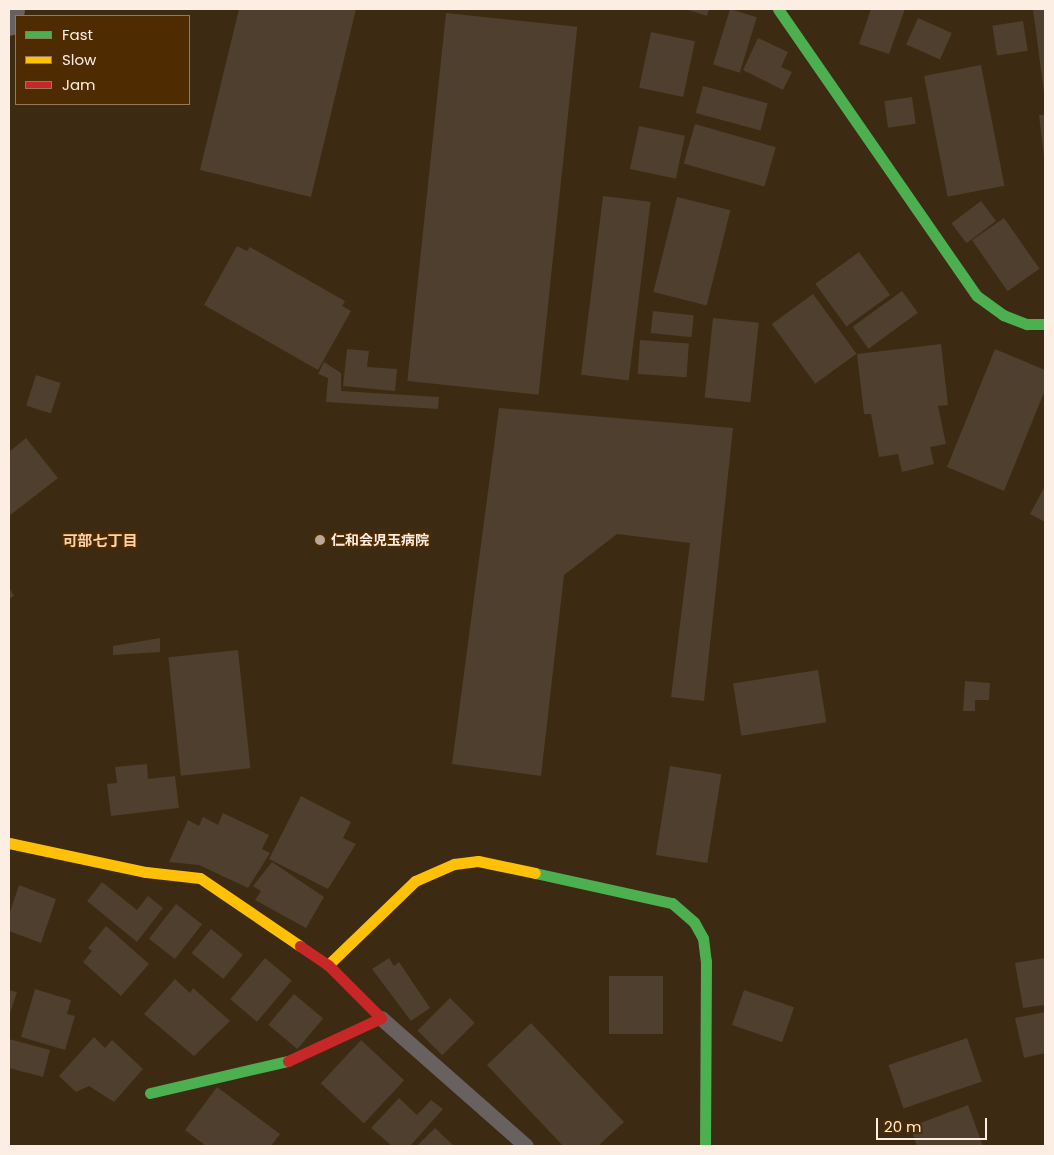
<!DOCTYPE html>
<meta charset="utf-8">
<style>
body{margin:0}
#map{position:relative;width:1054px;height:1155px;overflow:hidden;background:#3c2a12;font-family:Poppins,"Noto Sans JP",sans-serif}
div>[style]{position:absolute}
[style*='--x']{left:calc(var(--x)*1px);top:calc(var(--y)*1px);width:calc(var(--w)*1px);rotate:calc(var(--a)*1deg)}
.building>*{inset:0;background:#4e3f2e;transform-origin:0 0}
.lane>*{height:15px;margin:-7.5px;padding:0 7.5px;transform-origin:7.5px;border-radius:7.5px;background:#686160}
.street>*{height:28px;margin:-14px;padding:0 14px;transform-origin:14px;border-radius:14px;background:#686160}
.fast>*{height:11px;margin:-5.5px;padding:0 5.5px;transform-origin:5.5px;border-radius:5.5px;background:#4caf50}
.slow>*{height:11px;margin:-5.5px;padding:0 5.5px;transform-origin:5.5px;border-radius:5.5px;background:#ffc107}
.jam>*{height:11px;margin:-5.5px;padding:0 5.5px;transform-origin:5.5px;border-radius:5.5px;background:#c62828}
.dots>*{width:14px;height:14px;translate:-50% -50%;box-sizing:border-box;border:2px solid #4e2b01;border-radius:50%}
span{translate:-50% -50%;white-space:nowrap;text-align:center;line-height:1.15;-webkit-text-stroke:4.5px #4e2b01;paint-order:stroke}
.poi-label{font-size:14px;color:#fceee2;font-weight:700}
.left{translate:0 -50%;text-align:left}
.neighbourhood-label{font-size:15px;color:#fdd1a9;font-weight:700}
.frame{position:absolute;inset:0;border:10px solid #fceee2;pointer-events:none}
.legend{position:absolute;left:15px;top:15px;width:175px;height:90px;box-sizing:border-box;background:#4e2b01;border:1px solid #94795b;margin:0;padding:6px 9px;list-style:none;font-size:15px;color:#fceee2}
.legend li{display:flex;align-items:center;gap:10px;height:25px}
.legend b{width:25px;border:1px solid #94795b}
.scale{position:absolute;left:876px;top:1118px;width:111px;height:22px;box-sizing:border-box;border:2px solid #fceee2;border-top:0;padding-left:6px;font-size:15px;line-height:18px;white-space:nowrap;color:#fceee2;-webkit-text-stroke:4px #4e2b01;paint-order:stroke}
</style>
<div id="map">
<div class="building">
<i style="clip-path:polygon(239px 9px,356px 9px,311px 197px,200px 170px)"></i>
<i style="clip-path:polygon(685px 9px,709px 9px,707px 16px)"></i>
<i style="left:730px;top:9px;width:28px;height:58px;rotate:17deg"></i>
<i style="clip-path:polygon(871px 9px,905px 9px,889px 54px,859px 44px)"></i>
<i style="clip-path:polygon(1033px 9px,1045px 9px,1045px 93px,1044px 93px)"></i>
<i style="left:446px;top:13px;width:132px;height:370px;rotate:6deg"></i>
<i style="left:918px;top:18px;width:37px;height:29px;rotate:24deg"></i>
<i style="left:1023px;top:21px;width:30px;height:31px;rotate:81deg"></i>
<i style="left:651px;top:32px;width:45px;height:57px;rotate:12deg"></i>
<i style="clip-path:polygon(758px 38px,788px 52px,781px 67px,792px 72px,783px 90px,743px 70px)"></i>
<i style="left:981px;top:65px;width:123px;height:58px;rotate:79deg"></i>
<i style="left:703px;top:86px;width:67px;height:28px;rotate:15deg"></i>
<i style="left:912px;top:97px;width:27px;height:28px;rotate:82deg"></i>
<i style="clip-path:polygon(1039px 115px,1045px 115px,1045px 157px,1044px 157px)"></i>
<i style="left:695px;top:124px;width:84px;height:41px;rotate:16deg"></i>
<i style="left:639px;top:126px;width:47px;height:44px;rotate:12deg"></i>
<i style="left:603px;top:196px;width:48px;height:180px;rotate:7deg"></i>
<i style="left:677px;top:197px;width:55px;height:98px;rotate:14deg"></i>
<i style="left:981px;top:201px;width:25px;height:37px;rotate:53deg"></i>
<i style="left:1004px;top:218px;width:62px;height:39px;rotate:55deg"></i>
<i style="clip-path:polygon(237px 246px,247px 251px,250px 247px,345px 301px,342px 306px,351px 311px,318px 370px,204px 305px)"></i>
<i style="left:859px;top:252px;width:53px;height:54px;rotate:54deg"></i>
<i style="left:902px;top:291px;width:27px;height:61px;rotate:54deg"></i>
<i style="left:813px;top:294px;width:74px;height:51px;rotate:54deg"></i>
<i style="left:653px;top:311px;width:41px;height:22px;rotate:6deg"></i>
<i style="left:713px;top:318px;width:46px;height:80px;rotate:6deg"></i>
<i style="left:640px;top:340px;width:49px;height:34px;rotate:4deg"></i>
<i style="clip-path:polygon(941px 344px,948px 405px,938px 406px,946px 444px,930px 447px,934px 464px,902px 472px,898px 454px,879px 457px,871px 414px,864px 414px,857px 354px)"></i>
<i style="clip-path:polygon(347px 349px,369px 351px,367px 367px,397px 369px,395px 391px,343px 386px)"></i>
<i style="clip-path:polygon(995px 349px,1045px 370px,1045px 390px,1004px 491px,947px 467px)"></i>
<i style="clip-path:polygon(324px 362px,341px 373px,341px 391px,439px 397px,438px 409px,326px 402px,328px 378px,318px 374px)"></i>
<i style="left:36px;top:375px;width:26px;height:32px;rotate:18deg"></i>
<i style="clip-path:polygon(499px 408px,733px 428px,704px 701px,671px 697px,690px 543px,617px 534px,564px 575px,541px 776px,452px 764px)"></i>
<i style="clip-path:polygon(26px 438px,58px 478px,9px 516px,9px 452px)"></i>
<i style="clip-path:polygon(1045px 486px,1045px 522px,1030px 514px)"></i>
<i style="clip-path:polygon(9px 587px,14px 596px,9px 599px)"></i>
<i style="clip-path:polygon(160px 638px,160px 652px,113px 655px,113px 646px)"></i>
<i style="left:238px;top:650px;width:119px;height:70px;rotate:84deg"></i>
<i style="left:818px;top:670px;width:53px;height:86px;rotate:81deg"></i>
<i style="clip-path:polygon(965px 681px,990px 683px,989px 700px,975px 700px,975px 711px,963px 711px)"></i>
<i style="clip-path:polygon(147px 764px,148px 779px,175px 776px,179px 808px,111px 816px,107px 784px,117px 783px,115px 767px)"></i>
<i style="left:670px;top:766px;width:52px;height:90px;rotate:9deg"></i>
<i style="clip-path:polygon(301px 796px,351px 822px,343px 838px,356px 844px,328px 889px,269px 859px)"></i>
<i style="clip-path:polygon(223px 813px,269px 835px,262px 849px,270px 853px,248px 888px,199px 865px,169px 862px,188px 820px,199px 826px,203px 817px,218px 825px)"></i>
<i style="clip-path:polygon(272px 862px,324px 897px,306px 928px,255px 900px,261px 891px,253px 886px)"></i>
<i style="clip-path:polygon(102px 882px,137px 910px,148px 896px,163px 908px,137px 942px,87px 901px)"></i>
<i style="clip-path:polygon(19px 885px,56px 899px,41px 943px,9px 931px,9px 915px)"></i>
<i style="left:176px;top:904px;width:33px;height:44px;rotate:38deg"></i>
<i style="clip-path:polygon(106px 926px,149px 964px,121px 996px,83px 962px,92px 951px,88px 948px)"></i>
<i style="left:211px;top:929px;width:41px;height:31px;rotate:39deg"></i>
<i style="left:265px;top:958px;width:35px;height:54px;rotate:40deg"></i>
<i style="clip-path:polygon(389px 958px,394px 966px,399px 962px,430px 1008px,411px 1021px,372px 969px)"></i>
<i style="clip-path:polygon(1045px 958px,1045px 1005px,1023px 1008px,1015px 963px)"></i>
<i style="left:609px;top:976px;width:54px;height:58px"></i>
<i style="clip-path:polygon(175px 979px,190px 993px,193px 988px,230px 1021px,194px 1056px,144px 1014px)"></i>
<i style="clip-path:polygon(35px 989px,71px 1000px,67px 1014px,75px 1016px,65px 1050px,21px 1037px)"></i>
<i style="clip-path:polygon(9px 990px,17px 992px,9px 1016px)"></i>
<i style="left:744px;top:990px;width:53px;height:37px;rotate:19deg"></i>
<i style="left:294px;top:994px;width:38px;height:40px;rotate:40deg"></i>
<i style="left:450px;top:998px;width:35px;height:46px;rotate:45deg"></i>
<i style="clip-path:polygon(1045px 1012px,1045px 1053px,1024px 1058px,1015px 1018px)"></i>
<i style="clip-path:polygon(531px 1023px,624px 1122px,598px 1146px,563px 1146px,487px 1065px)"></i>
<i style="clip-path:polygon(94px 1037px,105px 1048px,112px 1040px,143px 1069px,114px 1102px,89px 1086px,76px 1092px,59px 1076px)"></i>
<i style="left:967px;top:1038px;width:46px;height:83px;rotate:71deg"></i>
<i style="clip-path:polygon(9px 1039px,50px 1050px,43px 1077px,9px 1068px)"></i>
<i style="left:361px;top:1040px;width:59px;height:59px;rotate:43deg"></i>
<i style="clip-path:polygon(217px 1087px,280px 1134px,271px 1146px,206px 1146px,185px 1130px)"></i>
<i style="clip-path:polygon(399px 1098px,417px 1115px,431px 1100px,443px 1109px,410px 1146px,392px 1146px,371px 1128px)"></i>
<i style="clip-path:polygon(968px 1105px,983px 1146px,917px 1146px,910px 1127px)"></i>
<i style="clip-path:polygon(435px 1128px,454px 1146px,417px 1146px)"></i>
</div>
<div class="lane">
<i style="--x:381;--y:1018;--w:193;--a:41.4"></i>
</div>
<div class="street">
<i style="--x:9;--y:22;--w:13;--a:-81"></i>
</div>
<div class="fast">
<i style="--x:778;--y:9;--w:349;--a:55.3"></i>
<i style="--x:977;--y:296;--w:32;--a:36"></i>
<i style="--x:1003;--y:315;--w:26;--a:21"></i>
<i style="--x:1027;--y:324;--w:18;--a:0"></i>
<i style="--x:535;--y:873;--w:140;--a:12.4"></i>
<i style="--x:672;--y:903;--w:29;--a:41"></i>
<i style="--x:694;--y:922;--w:18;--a:61"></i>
<i style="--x:703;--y:938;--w:23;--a:83"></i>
<i style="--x:706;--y:961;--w:185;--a:90.3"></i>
<i style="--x:150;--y:1093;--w:142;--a:-13.1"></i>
</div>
<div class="slow">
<i style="--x:9;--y:843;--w:140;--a:12"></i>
<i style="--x:146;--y:872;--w:54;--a:6.3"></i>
<i style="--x:200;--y:878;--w:121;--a:34.2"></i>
<i style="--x:328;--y:965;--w:121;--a:-44"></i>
<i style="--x:415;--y:881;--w:43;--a:-23.6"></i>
<i style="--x:454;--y:864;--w:24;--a:-7"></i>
<i style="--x:478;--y:861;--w:58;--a:11.9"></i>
</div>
<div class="jam">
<i style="--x:288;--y:1061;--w:102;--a:-24.8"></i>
<i style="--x:381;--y:1018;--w:75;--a:-135"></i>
<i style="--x:328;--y:965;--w:34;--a:-146"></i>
</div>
<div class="dots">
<i style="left:320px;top:540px;background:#b9a999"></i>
</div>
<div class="poi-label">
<span class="left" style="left:331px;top:540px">仁和会児玉病院</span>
</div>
<div class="neighbourhood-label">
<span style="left:100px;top:541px">可部七丁目</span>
</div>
<div class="frame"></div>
<ul class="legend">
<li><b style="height:6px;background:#4caf50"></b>Fast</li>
<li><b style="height:6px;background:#ffc107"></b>Slow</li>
<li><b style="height:6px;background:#c62828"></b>Jam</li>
</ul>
<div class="scale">20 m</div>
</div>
